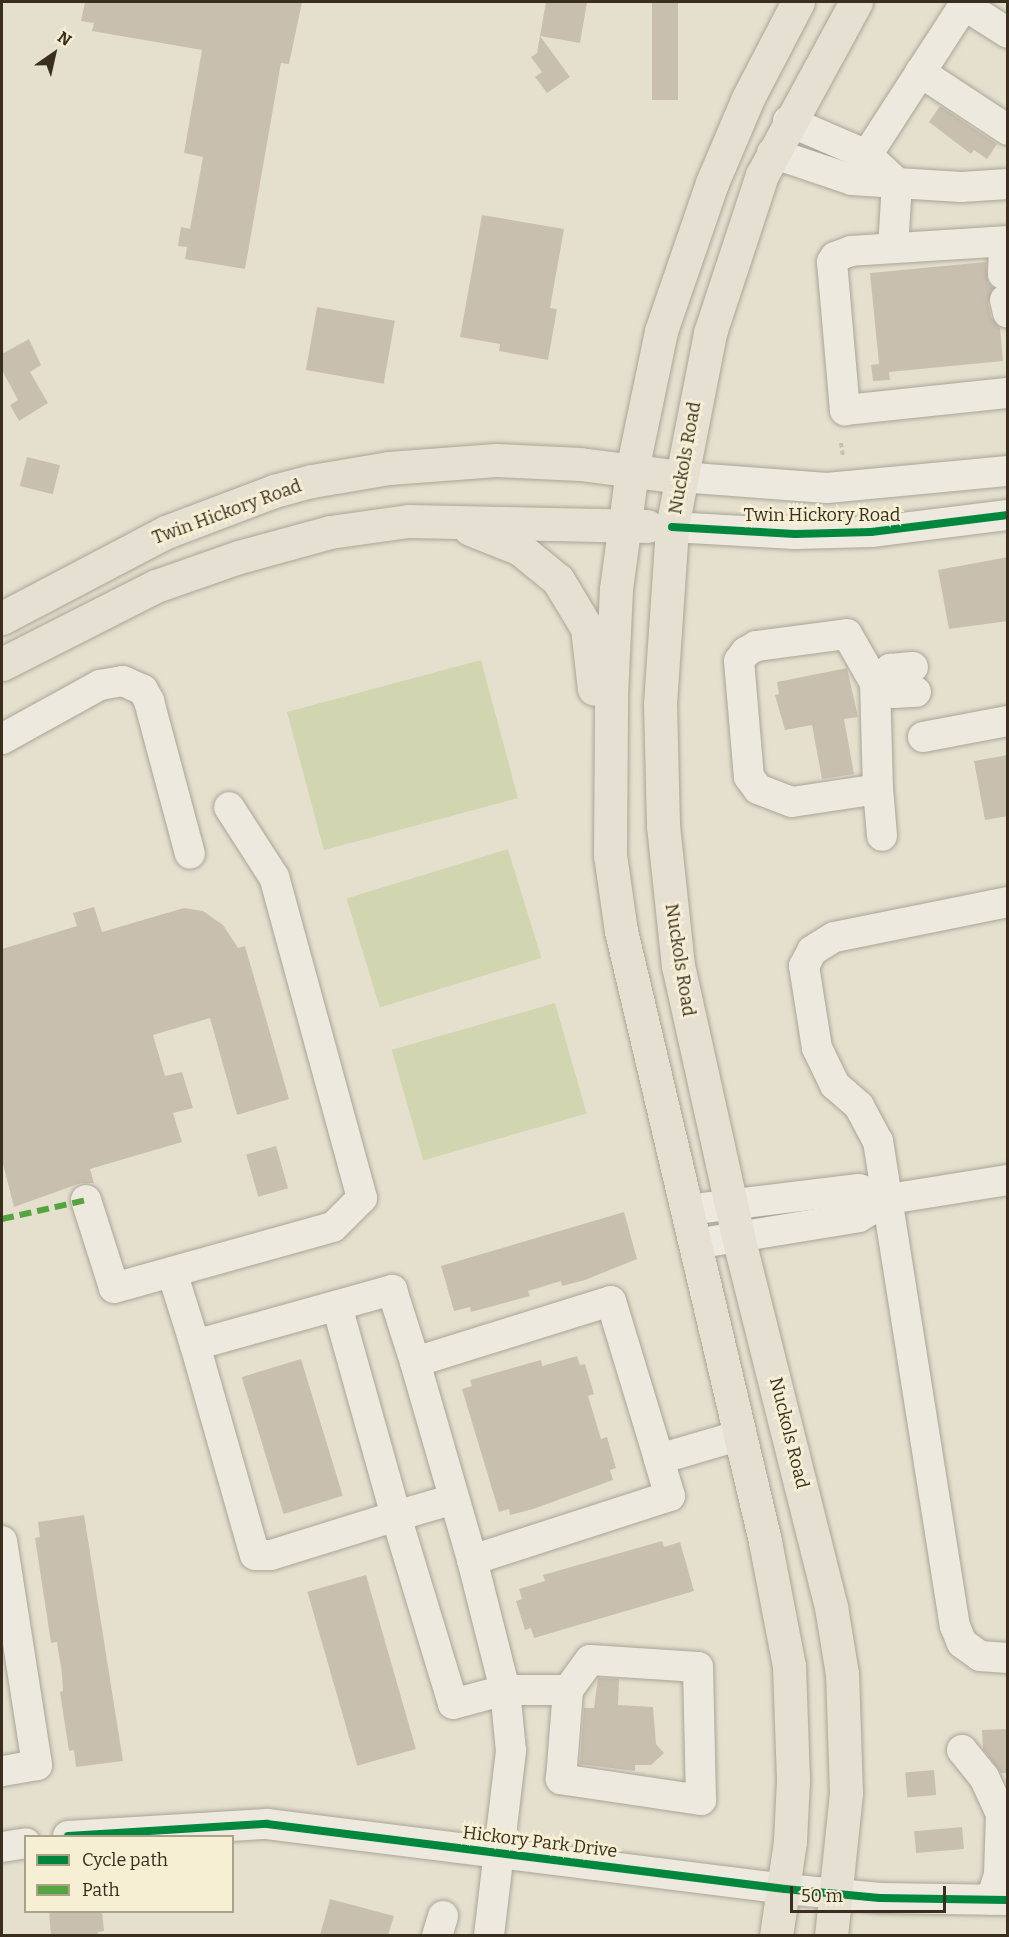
<!DOCTYPE html>
<style>
body{margin:0}
#map{position:relative;width:1009px;height:1937px;overflow:hidden;background:#e5e0ce;font-family:Bitter,serif}
div>[style]{position:absolute}
[style*='--x']{left:calc(var(--x)*1px);top:calc(var(--y)*1px);width:calc(var(--w)*1px);rotate:calc(var(--a)*1deg)}
.green>*{inset:0;background:#d2d6b0;transform-origin:0 0}
.building>*{inset:0;background:#c9bfaf;transform-origin:0 0}
.path>*{height:4px;margin-top:-2px;transform-origin:0;background:repeating-linear-gradient(90deg,#c6c1b6 0 4.5px,transparent 0 7.5px)}
.roads{filter:drop-shadow(0 0 2px #aaa597) drop-shadow(0 0 2px #aaa597)}
.minor>*{height:30px;margin:-15px;padding:0 15px;transform-origin:15px;border-radius:15px;background:#ede9df}
.major>*{height:33px;margin:-16.5px;padding:0 16.5px;transform-origin:16.5px;border-radius:16.5px;background:#e5e0d1}
.quiet>*{height:6px;margin-top:-3px;transform-origin:0;background:repeating-linear-gradient(90deg,#54a441 0 12px,transparent 0 18px)}
.cycleway>*{height:8px;margin:-4px;padding:0 4px;transform-origin:4px;border-radius:4px;background:#00873e}
span{translate:-50% -50%;white-space:nowrap;text-align:center;line-height:1.15;-webkit-text-stroke:5px #f6efd4;paint-order:stroke}
.street-label{font-size:18px;color:#3a2e1e}
.frame{position:absolute;inset:0;border:3px solid #3a2e1e;pointer-events:none}
.legend{position:absolute;left:24px;top:1835px;width:210px;height:78px;box-sizing:border-box;background:#f6efd4;border:2px solid #aba28b;margin:0;padding:8px 10px;list-style:none;font-size:18px;color:#3a2e1e}
.legend li{display:flex;align-items:center;gap:12px;height:30px}
.legend b{width:30px;border:2px solid #aba28b}
.north{position:absolute;left:24px;top:24px;width:60px;height:60px;-webkit-text-stroke:4px #f6efd4;paint-order:stroke;rotate:34deg;font-size:16px;font-weight:700;line-height:24px;text-align:center;color:#3a2e1e}
.north::after{content:'';display:block;margin:auto;width:21px;height:27px;background:#3a2e1e;clip-path:polygon(50% 0,100% 100%,50% 72%,0 100%)}
.scale{position:absolute;left:790px;top:1886px;width:156px;height:27px;box-sizing:border-box;border:3px solid #3a2e1e;border-top:0;padding-left:8px;font-size:18px;line-height:21px;white-space:nowrap;color:#3a2e1e;-webkit-text-stroke:4px #f6efd4;paint-order:stroke}
</style>
<div id="map">
<div class="green">
<i style="left:481px;top:660px;width:143px;height:201px;rotate:75deg"></i>
<i style="left:508px;top:849px;width:114px;height:169px;rotate:73deg"></i>
<i style="left:555px;top:1003px;width:115px;height:170px;rotate:74deg"></i>
</div>
<div class="building">
<i style="clip-path:polygon(85px 2px,302px 2px,289px 64px,281px 63px,245px 269px,185px 259px,187px 247px,178px 246px,181px 227px,190px 229px,203px 157px,184px 153px,202px 50px,92px 31px,94px 23px,81px 21px)"></i>
<i style="clip-path:polygon(546px 2px,587px 2px,580px 43px,540px 36px,570px 77px,547px 93px,535px 77px,542px 72px,531px 57px,537px 53px)"></i>
<i style="left:652px;top:2px;width:26px;height:98px"></i>
<i style="clip-path:polygon(940px 106px,997px 144px,987px 159px,974px 150px,971px 154px,929px 122px)"></i>
<i style="clip-path:polygon(482px 215px,564px 229px,550px 308px,557px 309px,548px 360px,499px 351px,500px 344px,460px 337px)"></i>
<i style="clip-path:polygon(986px 262px,988px 282px,993px 288px,988px 304px,991px 317px,1000px 328px,1003px 361px,889px 372px,890px 380px,873px 381px,871px 365px,879px 364px,870px 273px)"></i>
<i style="left:317px;top:307px;width:79px;height:64px;rotate:10deg"></i>
<i style="clip-path:polygon(29px 339px,41px 365px,30px 372px,48px 403px,19px 421px,10px 405px,18px 400px,2px 370px,2px 354px)"></i>
<i style="left:27px;top:457px;width:34px;height:30px;rotate:14deg"></i>
<i style="clip-path:polygon(1008px 557px,1008px 621px,949px 629px,938px 570px)"></i>
<i style="clip-path:polygon(847px 668px,858px 717px,844px 719px,854px 774px,822px 779px,812px 725px,785px 730px,775px 695px,779px 694px,777px 682px)"></i>
<i style="clip-path:polygon(1008px 755px,1008px 816px,985px 820px,974px 761px)"></i>
<i style="clip-path:polygon(94px 907px,102px 932px,184px 908px,203px 911px,223px 925px,238px 948px,245px 946px,289px 1099px,237px 1115px,210px 1018px,153px 1035px,165px 1076px,182px 1072px,193px 1108px,173px 1113px,182px 1142px,90px 1169px,94px 1183px,81px 1183px,14px 1207px,2px 1160px,2px 949px,77px 926px,73px 913px)"></i>
<i style="left:276px;top:1146px;width:44px;height:31px;rotate:74deg"></i>
<i style="clip-path:polygon(624px 1212px,637px 1259px,585px 1280px,562px 1286px,561px 1281px,528px 1291px,530px 1296px,471px 1312px,470px 1307px,454px 1311px,441px 1266px)"></i>
<i style="clip-path:polygon(577px 1356px,580px 1365px,585px 1364px,594px 1394px,588px 1396px,595px 1419px,601px 1439px,607px 1437px,616px 1468px,610px 1470px,613px 1480px,533px 1509px,510px 1515px,509px 1509px,499px 1512px,462px 1389px,472px 1386px,470px 1380px,541px 1360px,542px 1366px)"></i>
<i style="left:301px;top:1359px;width:143px;height:62px;rotate:73deg"></i>
<i style="clip-path:polygon(84px 1515px,123px 1761px,76px 1767px,74px 1750px,69px 1751px,60px 1692px,63px 1691px,62px 1674px,57px 1642px,51px 1643px,35px 1538px,40px 1537px,38px 1522px)"></i>
<i style="clip-path:polygon(662px 1541px,664px 1547px,680px 1542px,694px 1591px,534px 1638px,531px 1628px,525px 1630px,516px 1601px,522px 1599px,519px 1589px,545px 1581px,543px 1575px)"></i>
<i style="left:366px;top:1575px;width:181px;height:61px;rotate:74deg"></i>
<i style="clip-path:polygon(598px 1678px,619px 1679px,618px 1705px,653px 1707px,656px 1744px,664px 1753px,651px 1765px,635px 1765px,635px 1771px,580px 1764px,584px 1708px,594px 1708px)"></i>
<i style="clip-path:polygon(1008px 1729px,1008px 1773px,1001px 1773px,983px 1749px,982px 1730px)"></i>
<i style="left:934px;top:1770px;width:25px;height:29px;rotate:85deg"></i>
<i style="left:962px;top:1827px;width:22px;height:48px;rotate:85deg"></i>
<i style="clip-path:polygon(330px 1899px,394px 1916px,388px 1935px,320px 1935px)"></i>
<i style="clip-path:polygon(49px 1911px,102px 1911px,104px 1931px,98px 1932px,98px 1935px,51px 1935px)"></i>
</div>
<div class="path">
<i style="--x:841;--y:443;--w:15;--a:82"></i>
</div>
<div class="roads">
<div class="minor">
<i style="--x:964;--y:5;--w:52;--a:32.5"></i>
<i style="--x:920;--y:72;--w:105;--a:33.4"></i>
<i style="--x:772;--y:153;--w:84;--a:18.6"></i>
<i style="--x:852;--y:180;--w:45;--a:3.8"></i>
<i style="--x:897;--y:183;--w:41;--a:-137"></i>
<i style="--x:867;--y:155;--w:86;--a:-156.7"></i>
<i style="--x:867;--y:155;--w:182;--a:-57.1"></i>
<i style="--x:1008;--y:241;--w:157;--a:176.4"></i>
<i style="--x:851;--y:251;--w:17;--a:159"></i>
<i style="--x:835;--y:257;--w:6;--a:121"></i>
<i style="--x:832;--y:262;--w:149;--a:85"></i>
<i style="--x:845;--y:410;--w:164;--a:-6"></i>
<i style="--x:893;--y:248;--w:65;--a:-86.5"></i>
<i style="--x:897;--y:183;--w:64;--a:3.6"></i>
<i style="--x:961;--y:187;--w:47;--a:-3.7"></i>
<i style="--x:1003;--y:274;--w:32;--a:-88"></i>
<i style="--x:1005;--y:300;--w:13;--a:77"></i>
<i style="--x:680;--y:477;--w:147;--a:4.3"></i>
<i style="--x:827;--y:488;--w:182;--a:-5.4"></i>
<i style="--x:672;--y:527;--w:123;--a:3.3"></i>
<i style="--x:795;--y:534;--w:76;--a:-1.5"></i>
<i style="--x:871;--y:532;--w:138;--a:-7.1"></i>
<i style="--x:875;--y:683;--w:21;--a:-43"></i>
<i style="--x:890;--y:669;--w:23;--a:-5"></i>
<i style="--x:875;--y:683;--w:21;--a:28"></i>
<i style="--x:894;--y:693;--w:22;--a:-3"></i>
<i style="--x:923;--y:737;--w:86;--a:-10.7"></i>
<i style="--x:2;--y:739;--w:112;--a:-28.9"></i>
<i style="--x:100;--y:685;--w:23;--a:-10"></i>
<i style="--x:123;--y:681;--w:22;--a:24"></i>
<i style="--x:143;--y:690;--w:13;--a:61"></i>
<i style="--x:149;--y:701;--w:158;--a:75"></i>
<i style="--x:878;--y:789;--w:106;--a:-91.6"></i>
<i style="--x:875;--y:683;--w:56;--a:-119.7"></i>
<i style="--x:847;--y:634;--w:92;--a:172.5"></i>
<i style="--x:756;--y:646;--w:12;--a:149"></i>
<i style="--x:746;--y:652;--w:11;--a:128"></i>
<i style="--x:739;--y:661;--w:116;--a:85.1"></i>
<i style="--x:749;--y:777;--w:15;--a:53"></i>
<i style="--x:758;--y:789;--w:36;--a:21"></i>
<i style="--x:792;--y:802;--w:87;--a:-8.6"></i>
<i style="--x:878;--y:789;--w:47;--a:85.1"></i>
<i style="--x:1008;--y:902;--w:177;--a:168.6"></i>
<i style="--x:834;--y:937;--w:26;--a:148"></i>
<i style="--x:812;--y:951;--w:17;--a:118"></i>
<i style="--x:804;--y:966;--w:83;--a:81"></i>
<i style="--x:817;--y:1048;--w:41;--a:64.1"></i>
<i style="--x:835;--y:1085;--w:32;--a:41"></i>
<i style="--x:859;--y:1106;--w:40;--a:62"></i>
<i style="--x:878;--y:1141;--w:491;--a:81"></i>
<i style="--x:955;--y:1626;--w:18;--a:68"></i>
<i style="--x:962;--y:1643;--w:22;--a:36"></i>
<i style="--x:980;--y:1656;--w:28;--a:4"></i>
<i style="--x:86;--y:1200;--w:92;--a:72.3"></i>
<i style="--x:114;--y:1288;--w:227;--a:-15.6"></i>
<i style="--x:333;--y:1227;--w:41;--a:-45"></i>
<i style="--x:362;--y:1198;--w:333;--a:-105.3"></i>
<i style="--x:274;--y:877;--w:83;--a:-122.7"></i>
<i style="--x:687;--y:1210;--w:173;--a:-7"></i>
<i style="--x:859;--y:1189;--w:32;--a:18"></i>
<i style="--x:695;--y:1244;--w:166;--a:-9.3"></i>
<i style="--x:859;--y:1217;--w:35;--a:-31"></i>
<i style="--x:889;--y:1199;--w:121;--a:-9.1"></i>
<i style="--x:172;--y:1272;--w:77;--a:72.5"></i>
<i style="--x:195;--y:1345;--w:205;--a:-15.6"></i>
<i style="--x:392;--y:1290;--w:76;--a:72.3"></i>
<i style="--x:415;--y:1362;--w:205;--a:-17.3"></i>
<i style="--x:611;--y:1301;--w:165;--a:73.1"></i>
<i style="--x:659;--y:1459;--w:85;--a:-16.3"></i>
<i style="--x:337;--y:1306;--w:218;--a:74.3"></i>
<i style="--x:396;--y:1516;--w:60;--a:-16.3"></i>
<i style="--x:195;--y:1345;--w:218;--a:74.1"></i>
<i style="--x:255;--y:1555;--w:16;--a:0"></i>
<i style="--x:271;--y:1555;--w:131;--a:-17.3"></i>
<i style="--x:396;--y:1516;--w:196;--a:73.1"></i>
<i style="--x:453;--y:1704;--w:54;--a:-15.1"></i>
<i style="--x:505;--y:1690;--w:61;--a:84.4"></i>
<i style="--x:511;--y:1751;--w:186;--a:96.8"></i>
<i style="--x:415;--y:1362;--w:206;--a:73.9"></i>
<i style="--x:2;--y:1541;--w:227;--a:81.1"></i>
<i style="--x:37;--y:1765;--w:36;--a:170"></i>
<i style="--x:568;--y:1690;--w:37;--a:-54"></i>
<i style="--x:590;--y:1660;--w:108;--a:3.7"></i>
<i style="--x:698;--y:1667;--w:133;--a:88.7"></i>
<i style="--x:701;--y:1800;--w:142;--a:-171.5"></i>
<i style="--x:561;--y:1779;--w:89;--a:-85.5"></i>
<i style="--x:568;--y:1690;--w:63;--a:180"></i>
<i style="--x:505;--y:1690;--w:134;--a:-104.2"></i>
<i style="--x:472;--y:1560;--w:208;--a:-17.9"></i>
<i style="--x:670;--y:1496;--w:39;--a:-107"></i>
<i style="--x:962;--y:1750;--w:35;--a:51"></i>
<i style="--x:984;--y:1777;--w:41;--a:65.3"></i>
<i style="--x:1001;--y:1814;--w:61;--a:91.9"></i>
<i style="--x:999;--y:1875;--w:26;--a:108"></i>
<i style="--x:68;--y:1836;--w:199;--a:-3.5"></i>
<i style="--x:267;--y:1824;--w:522;--a:7.15"></i>
<i style="--x:785;--y:1889;--w:95;--a:5.4"></i>
<i style="--x:880;--y:1898;--w:128;--a:0.9"></i>
<i style="--x:2;--y:1847;--w:24;--a:-9"></i>
<i style="--x:437;--y:1936;--w:21;--a:-73"></i>
</div>
<div class="major">
<i style="--x:470;--y:529;--w:54;--a:21.8"></i>
<i style="--x:520;--y:549;--w:49;--a:39.2"></i>
<i style="--x:558;--y:580;--w:56;--a:58.9"></i>
<i style="--x:587;--y:628;--w:61;--a:83.5"></i>
<i style="--x:2;--y:618;--w:185;--a:-27.7"></i>
<i style="--x:166;--y:532;--w:116;--a:-20.8"></i>
<i style="--x:274;--y:491;--w:39;--a:-15"></i>
<i style="--x:312;--y:481;--w:78;--a:-9.6"></i>
<i style="--x:389;--y:468;--w:107;--a:-4.3"></i>
<i style="--x:496;--y:460;--w:84;--a:2.7"></i>
<i style="--x:580;--y:464;--w:101;--a:7.4"></i>
<i style="--x:2;--y:664;--w:173;--a:-26.9"></i>
<i style="--x:156;--y:586;--w:88;--a:-19.3"></i>
<i style="--x:239;--y:557;--w:94;--a:-15.4"></i>
<i style="--x:330;--y:532;--w:79;--a:-8"></i>
<i style="--x:408;--y:521;--w:239;--a:1.2"></i>
<i style="--x:776;--y:1936;--w:96;--a:-81.6"></i>
<i style="--x:790;--y:1841;--w:61;--a:-87.2"></i>
<i style="--x:793;--y:1780;--w:114;--a:-92"></i>
<i style="--x:789;--y:1666;--w:127;--a:-100.9"></i>
<i style="--x:765;--y:1541;--w:627;--a:-103.28"></i>
<i style="--x:621;--y:931;--w:77;--a:-98.2"></i>
<i style="--x:610;--y:855;--w:160;--a:-89.6"></i>
<i style="--x:611;--y:695;--w:106;--a:-87.3"></i>
<i style="--x:616;--y:589;--w:120;--a:-82.3"></i>
<i style="--x:632;--y:470;--w:142;--a:-78.2"></i>
<i style="--x:661;--y:331;--w:157;--a:-71"></i>
<i style="--x:712;--y:183;--w:92;--a:-67"></i>
<i style="--x:748;--y:98;--w:108;--a:-62.5"></i>
<i style="--x:831;--y:1936;--w:144;--a:-84"></i>
<i style="--x:846;--y:1793;--w:119;--a:-91.9"></i>
<i style="--x:842;--y:1674;--w:68;--a:-99.3"></i>
<i style="--x:831;--y:1607;--w:382;--a:-104.1"></i>
<i style="--x:738;--y:1236;--w:277;--a:-102.5"></i>
<i style="--x:678;--y:966;--w:142;--a:-96.1"></i>
<i style="--x:663;--y:825;--w:121;--a:-91.4"></i>
<i style="--x:660;--y:704;--w:177;--a:-86.1"></i>
<i style="--x:672;--y:527;--w:198;--a:-78.9"></i>
<i style="--x:710;--y:333;--w:166;--a:-71.8"></i>
<i style="--x:762;--y:175;--w:197;--a:-61.5"></i>
</div>
</div>
<div class="quiet">
<i style="--x:2;--y:1219;--w:86;--a:-12.7"></i>
</div>
<div class="cycleway">
<i style="--x:672;--y:527;--w:123;--a:3.3"></i>
<i style="--x:795;--y:534;--w:76;--a:-1.5"></i>
<i style="--x:871;--y:532;--w:138;--a:-7.1"></i>
<i style="--x:68;--y:1836;--w:199;--a:-3.5"></i>
<i style="--x:267;--y:1824;--w:522;--a:7.15"></i>
<i style="--x:785;--y:1889;--w:95;--a:5.4"></i>
<i style="--x:880;--y:1898;--w:128;--a:0.9"></i>
</div>
<div class="street-label">
<span style="left:685px;top:458px;rotate:-80deg">Nuckols Road</span>
<span style="left:227px;top:512px;rotate:-20deg">Twin Hickory Road</span>
<span style="left:822px;top:515px">Twin Hickory Road</span>
<span style="left:680px;top:960px;rotate:81deg">Nuckols Road</span>
<span style="left:789px;top:1433px;rotate:76deg">Nuckols Road</span>
<span style="left:540px;top:1842px;rotate:7deg">Hickory Park Drive</span>
</div>
<div class="frame"></div>
<ul class="legend">
<li><b style="height:8px;background:#00873e"></b>Cycle path</li>
<li><b style="height:8px;background:#54a441"></b>Path</li>
</ul>
<div class="north">N</div>
<div class="scale">50 m</div>
</div>
